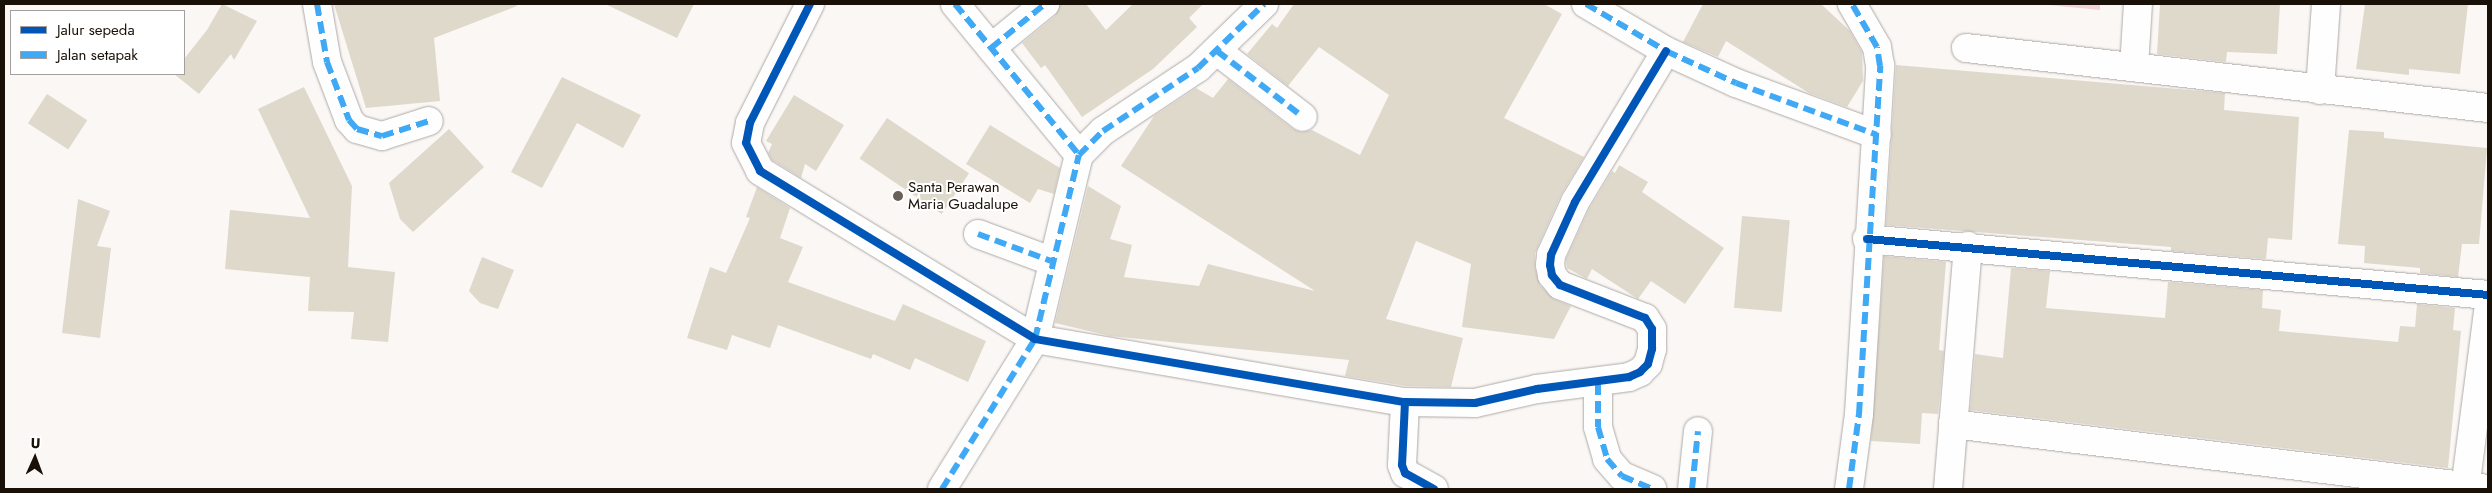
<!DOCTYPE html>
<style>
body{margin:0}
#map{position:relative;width:2492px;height:493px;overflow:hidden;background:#faf7f5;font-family:Jost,sans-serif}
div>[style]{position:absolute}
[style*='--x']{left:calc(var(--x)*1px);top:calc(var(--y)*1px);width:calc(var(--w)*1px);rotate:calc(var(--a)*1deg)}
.green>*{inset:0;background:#f2d2d6}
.building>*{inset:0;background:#dfd9cc;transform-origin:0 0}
.roads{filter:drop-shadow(0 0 1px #afa9a5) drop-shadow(0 0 1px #afa9a5)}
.minor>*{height:28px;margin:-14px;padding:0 14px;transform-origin:14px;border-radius:14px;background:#fefefe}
.quiet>*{height:6px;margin-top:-3px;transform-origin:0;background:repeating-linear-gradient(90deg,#3fa9f5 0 12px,transparent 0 18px)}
.cycleway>*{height:8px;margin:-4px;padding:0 4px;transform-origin:4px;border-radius:4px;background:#0057b8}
.dots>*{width:14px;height:14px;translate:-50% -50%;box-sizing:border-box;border:2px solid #fff;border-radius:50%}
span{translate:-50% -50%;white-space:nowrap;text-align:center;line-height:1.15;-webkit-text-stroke:4px #fff;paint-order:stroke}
.poi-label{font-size:15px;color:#191007}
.left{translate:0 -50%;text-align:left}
.frame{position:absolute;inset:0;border:5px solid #191007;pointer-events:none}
.legend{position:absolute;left:10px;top:10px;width:175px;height:65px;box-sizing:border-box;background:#fff;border:1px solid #a39f9c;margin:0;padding:6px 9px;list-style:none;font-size:15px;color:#191007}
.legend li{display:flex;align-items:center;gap:10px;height:25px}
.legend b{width:25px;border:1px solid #a39f9c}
.north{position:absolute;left:10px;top:433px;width:50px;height:50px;-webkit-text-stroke:4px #fff;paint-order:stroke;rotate:2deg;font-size:14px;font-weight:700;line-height:20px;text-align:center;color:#191007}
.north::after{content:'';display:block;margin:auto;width:18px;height:22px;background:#191007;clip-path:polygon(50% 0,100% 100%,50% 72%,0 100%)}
</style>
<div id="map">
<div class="green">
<i style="clip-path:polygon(2038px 4px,2100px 4px,2100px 10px)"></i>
</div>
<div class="building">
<i style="clip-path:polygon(222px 4px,257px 21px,234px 60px,231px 54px,199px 94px,174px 74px,184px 74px,184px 59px,207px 30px)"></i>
<i style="clip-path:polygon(334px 4px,516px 4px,517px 6px,434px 38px,440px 101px,366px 108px)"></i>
<i style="clip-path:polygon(605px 4px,694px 4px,677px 38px)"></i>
<i style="clip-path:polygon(1060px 4px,1086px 4px,1106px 30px,1133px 4px,1203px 4px,1189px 18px,1197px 27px,1153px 69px,1082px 117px,1045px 65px,1041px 68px,1022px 43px,1055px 16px)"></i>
<i style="clip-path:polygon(1294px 4px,1544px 4px,1562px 14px,1504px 118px,1584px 157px,1561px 195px,1535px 253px,1535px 268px,1540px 285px,1554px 299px,1571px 306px,1554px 339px,1462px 327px,1471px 264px,1416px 241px,1386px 319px,1463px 338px,1451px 387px,1406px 386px,1345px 376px,1349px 360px,1110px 336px,1055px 323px,1088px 186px,1121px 206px,1110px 239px,1132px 245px,1124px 277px,1199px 286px,1208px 264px,1315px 291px,1121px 166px,1154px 116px,1196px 88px,1213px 98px,1228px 79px,1293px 129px,1301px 132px,1312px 130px,1360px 155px,1389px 95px,1319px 47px,1288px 86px,1247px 54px,1272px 24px,1277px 28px)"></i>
<i style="clip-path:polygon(1703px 4px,1821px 4px,1850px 31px,1862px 52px,1863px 81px,1847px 107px,1809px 93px,1726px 41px,1718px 57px,1683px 42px)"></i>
<i style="clip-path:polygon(2160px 4px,2280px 4px,2277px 54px,2227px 52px,2226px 62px,2157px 54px)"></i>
<i style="clip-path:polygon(2365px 4px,2468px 4px,2460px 74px,2409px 69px,2409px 75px,2356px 69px)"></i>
<i style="clip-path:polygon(1896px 65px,2225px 93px,2224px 110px,2299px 117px,2292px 240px,2268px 238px,2266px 259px,2171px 251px,2171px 247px,1886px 225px)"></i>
<i style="clip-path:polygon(562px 77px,641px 115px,623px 148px,577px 123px,542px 188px,511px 172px)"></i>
<i style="clip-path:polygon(304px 87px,352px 186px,348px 267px,395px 272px,388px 342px,351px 339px,354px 312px,308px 311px,310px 277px,225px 269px,230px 210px,310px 218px,258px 109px)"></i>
<i style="left:47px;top:94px;width:48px;height:35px;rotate:33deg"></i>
<i style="clip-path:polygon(794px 95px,844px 125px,816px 171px,805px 164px,801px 178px,772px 160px,768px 153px,772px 144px,766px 141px)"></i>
<i style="left:887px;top:118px;width:99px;height:49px;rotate:34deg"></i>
<i style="clip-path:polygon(990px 125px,1060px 168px,1054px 194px,1038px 189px,1030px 203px,966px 164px)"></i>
<i style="clip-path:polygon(449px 129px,484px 167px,413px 232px,400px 219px,389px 183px)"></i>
<i style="clip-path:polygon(2349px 130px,2384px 132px,2384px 138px,2487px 148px,2479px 244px,2462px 244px,2458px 277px,2420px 273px,2420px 268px,2364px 263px,2365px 246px,2338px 244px)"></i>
<i style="clip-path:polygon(1619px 165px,1648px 182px,1642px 192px,1724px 248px,1685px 304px,1651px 281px,1638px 299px,1592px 269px,1587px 279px,1567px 268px,1566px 259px,1589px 209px,1612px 171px,1615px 173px)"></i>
<i style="clip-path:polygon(757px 187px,790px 208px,780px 238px,803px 247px,788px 282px,895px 321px,903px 304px,986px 341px,968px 382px,915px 358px,910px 370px,873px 354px,871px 359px,778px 325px,770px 348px,732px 335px,727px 350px,687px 338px,710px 267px,726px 273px,750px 218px,746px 217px)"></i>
<i style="clip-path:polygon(78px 199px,110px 211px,97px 246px,111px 248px,100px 338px,62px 333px)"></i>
<i style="left:1742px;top:216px;width:48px;height:92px;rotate:5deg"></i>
<i style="clip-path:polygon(1884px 256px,1946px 262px,1939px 350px,1944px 351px,1938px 414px,1922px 413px,1920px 444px,1871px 441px)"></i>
<i style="clip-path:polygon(482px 257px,514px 270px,498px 309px,480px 303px,469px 291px)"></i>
<i style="clip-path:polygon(2011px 268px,2050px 271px,2046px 308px,2165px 318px,2168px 282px,2263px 290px,2262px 308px,2281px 310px,2279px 331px,2312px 334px,2398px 342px,2400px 326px,2415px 327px,2417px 304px,2455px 308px,2453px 330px,2461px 331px,2448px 468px,1970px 410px,1975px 354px,2003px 358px)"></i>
</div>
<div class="roads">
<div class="minor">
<i style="--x:317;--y:4;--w:59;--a:80.2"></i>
<i style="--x:327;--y:62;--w:62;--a:69.2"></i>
<i style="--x:349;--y:120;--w:12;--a:48"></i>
<i style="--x:357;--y:129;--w:26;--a:16"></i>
<i style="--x:382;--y:136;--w:49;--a:-17.7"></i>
<i style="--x:810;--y:4;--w:133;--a:116.8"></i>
<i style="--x:750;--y:123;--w:20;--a:101"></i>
<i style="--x:746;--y:143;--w:31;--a:63"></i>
<i style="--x:760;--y:171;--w:322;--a:31.4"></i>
<i style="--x:1035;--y:339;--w:375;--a:9.7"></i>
<i style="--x:1405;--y:402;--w:63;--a:92.7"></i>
<i style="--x:1402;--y:465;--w:9;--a:69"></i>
<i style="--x:1405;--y:473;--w:33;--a:29"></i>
<i style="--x:955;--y:4;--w:195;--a:50.6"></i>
<i style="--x:1586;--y:4;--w:93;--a:30.4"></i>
<i style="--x:1666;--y:51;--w:77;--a:24.6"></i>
<i style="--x:1736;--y:83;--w:150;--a:20.2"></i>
<i style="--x:991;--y:48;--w:70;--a:-39.2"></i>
<i style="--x:1966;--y:48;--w:525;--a:6.56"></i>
<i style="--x:1217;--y:51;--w:108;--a:37.5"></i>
<i style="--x:2134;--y:67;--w:63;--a:-86.4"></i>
<i style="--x:2320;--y:90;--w:86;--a:-86"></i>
<i style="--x:978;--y:234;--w:78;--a:20.3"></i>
<i style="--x:1867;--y:239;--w:624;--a:5.15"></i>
<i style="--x:1598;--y:383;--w:44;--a:90"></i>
<i style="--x:1598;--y:427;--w:33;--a:74"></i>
<i style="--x:1607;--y:459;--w:23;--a:49"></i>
<i style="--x:1622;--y:476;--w:33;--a:23"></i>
<i style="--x:1405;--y:402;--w:70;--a:0.8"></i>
<i style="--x:1475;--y:403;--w:64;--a:-12.7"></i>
<i style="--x:1537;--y:389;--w:93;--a:-7.4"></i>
<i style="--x:1629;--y:377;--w:12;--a:-24"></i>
<i style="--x:1640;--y:372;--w:11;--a:-45"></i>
<i style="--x:1648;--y:364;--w:16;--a:-75"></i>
<i style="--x:1652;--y:349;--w:20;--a:-90"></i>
<i style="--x:1652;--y:329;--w:13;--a:-122"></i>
<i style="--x:1645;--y:318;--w:91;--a:-158.8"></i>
<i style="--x:1560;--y:285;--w:13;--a:-129"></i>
<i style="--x:1552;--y:275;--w:10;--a:-101"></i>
<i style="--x:1550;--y:265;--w:10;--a:-84"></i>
<i style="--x:1551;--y:255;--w:58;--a:-65.6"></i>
<i style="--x:1575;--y:202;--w:176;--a:-58.9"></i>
<i style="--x:1953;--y:424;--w:539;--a:6.93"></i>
<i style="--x:942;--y:489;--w:176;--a:-58.2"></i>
<i style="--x:1035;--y:339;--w:189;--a:-76.6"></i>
<i style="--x:1079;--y:155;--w:34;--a:-45"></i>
<i style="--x:1103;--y:131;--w:114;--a:-33.6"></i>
<i style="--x:1198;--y:68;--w:92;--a:-44.1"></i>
<i style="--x:1692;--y:489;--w:58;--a:-84.1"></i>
<i style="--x:1849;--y:489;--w:76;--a:-82.4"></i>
<i style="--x:1859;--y:414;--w:349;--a:-86.5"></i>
<i style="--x:1880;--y:66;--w:19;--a:-99"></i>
<i style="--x:1877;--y:47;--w:50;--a:-120.2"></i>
<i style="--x:1948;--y:489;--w:244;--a:-85.3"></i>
<i style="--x:2465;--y:489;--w:179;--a:-82.6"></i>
</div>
</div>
<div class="quiet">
<i style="--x:317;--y:4;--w:59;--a:80.2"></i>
<i style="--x:327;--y:62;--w:62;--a:69.2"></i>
<i style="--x:349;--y:120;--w:12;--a:48"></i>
<i style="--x:357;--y:129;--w:26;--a:16"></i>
<i style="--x:382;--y:136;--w:49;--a:-17.7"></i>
<i style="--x:955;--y:4;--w:195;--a:50.6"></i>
<i style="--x:1586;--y:4;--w:93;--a:30.4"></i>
<i style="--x:1666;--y:51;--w:77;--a:24.6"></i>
<i style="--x:1736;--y:83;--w:150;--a:20.2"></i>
<i style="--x:991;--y:48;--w:70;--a:-39.2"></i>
<i style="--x:1217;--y:51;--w:108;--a:37.5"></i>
<i style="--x:978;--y:234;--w:78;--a:20.3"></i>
<i style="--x:1598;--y:383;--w:44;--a:90"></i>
<i style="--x:1598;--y:427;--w:33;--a:74"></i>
<i style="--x:1607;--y:459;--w:23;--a:49"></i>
<i style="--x:1622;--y:476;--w:33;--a:23"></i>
<i style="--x:942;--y:489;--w:176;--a:-58.2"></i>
<i style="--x:1035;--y:339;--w:189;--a:-76.6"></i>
<i style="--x:1079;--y:155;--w:34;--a:-45"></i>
<i style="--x:1103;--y:131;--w:114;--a:-33.6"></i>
<i style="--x:1198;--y:68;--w:92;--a:-44.1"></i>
<i style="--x:1692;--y:489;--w:58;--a:-84.1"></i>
<i style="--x:1849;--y:489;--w:76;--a:-82.4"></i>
<i style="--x:1859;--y:414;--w:349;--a:-86.5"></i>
<i style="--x:1880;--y:66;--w:19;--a:-99"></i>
<i style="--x:1877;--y:47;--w:50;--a:-120.2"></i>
</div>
<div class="cycleway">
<i style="--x:810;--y:4;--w:133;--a:116.8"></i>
<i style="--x:750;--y:123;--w:20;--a:101"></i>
<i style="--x:746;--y:143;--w:31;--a:63"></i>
<i style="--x:760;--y:171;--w:322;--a:31.4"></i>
<i style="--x:1035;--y:339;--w:375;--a:9.7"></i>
<i style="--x:1405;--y:402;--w:63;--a:92.7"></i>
<i style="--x:1402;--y:465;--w:9;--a:69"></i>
<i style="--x:1405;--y:473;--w:33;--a:29"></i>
<i style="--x:1867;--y:239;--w:624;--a:5.15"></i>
<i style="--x:1405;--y:402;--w:70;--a:0.8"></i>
<i style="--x:1475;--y:403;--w:64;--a:-12.7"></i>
<i style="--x:1537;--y:389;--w:93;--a:-7.4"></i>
<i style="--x:1629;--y:377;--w:12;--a:-24"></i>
<i style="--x:1640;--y:372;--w:11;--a:-45"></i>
<i style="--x:1648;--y:364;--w:16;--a:-75"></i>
<i style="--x:1652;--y:349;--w:20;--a:-90"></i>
<i style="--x:1652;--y:329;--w:13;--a:-122"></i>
<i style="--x:1645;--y:318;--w:91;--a:-158.8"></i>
<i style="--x:1560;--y:285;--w:13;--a:-129"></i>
<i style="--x:1552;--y:275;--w:10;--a:-101"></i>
<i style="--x:1550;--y:265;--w:10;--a:-84"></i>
<i style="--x:1551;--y:255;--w:58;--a:-65.6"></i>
<i style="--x:1575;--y:202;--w:176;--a:-58.9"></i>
</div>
<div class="dots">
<i style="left:898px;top:196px;background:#68615a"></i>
</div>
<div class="poi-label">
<span class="left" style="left:908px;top:196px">Santa Perawan<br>Maria Guadalupe</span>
</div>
<div class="frame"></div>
<ul class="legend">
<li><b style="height:6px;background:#0057b8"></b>Jalur sepeda</li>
<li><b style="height:6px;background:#3fa9f5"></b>Jalan setapak</li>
</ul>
<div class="north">U</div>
</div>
